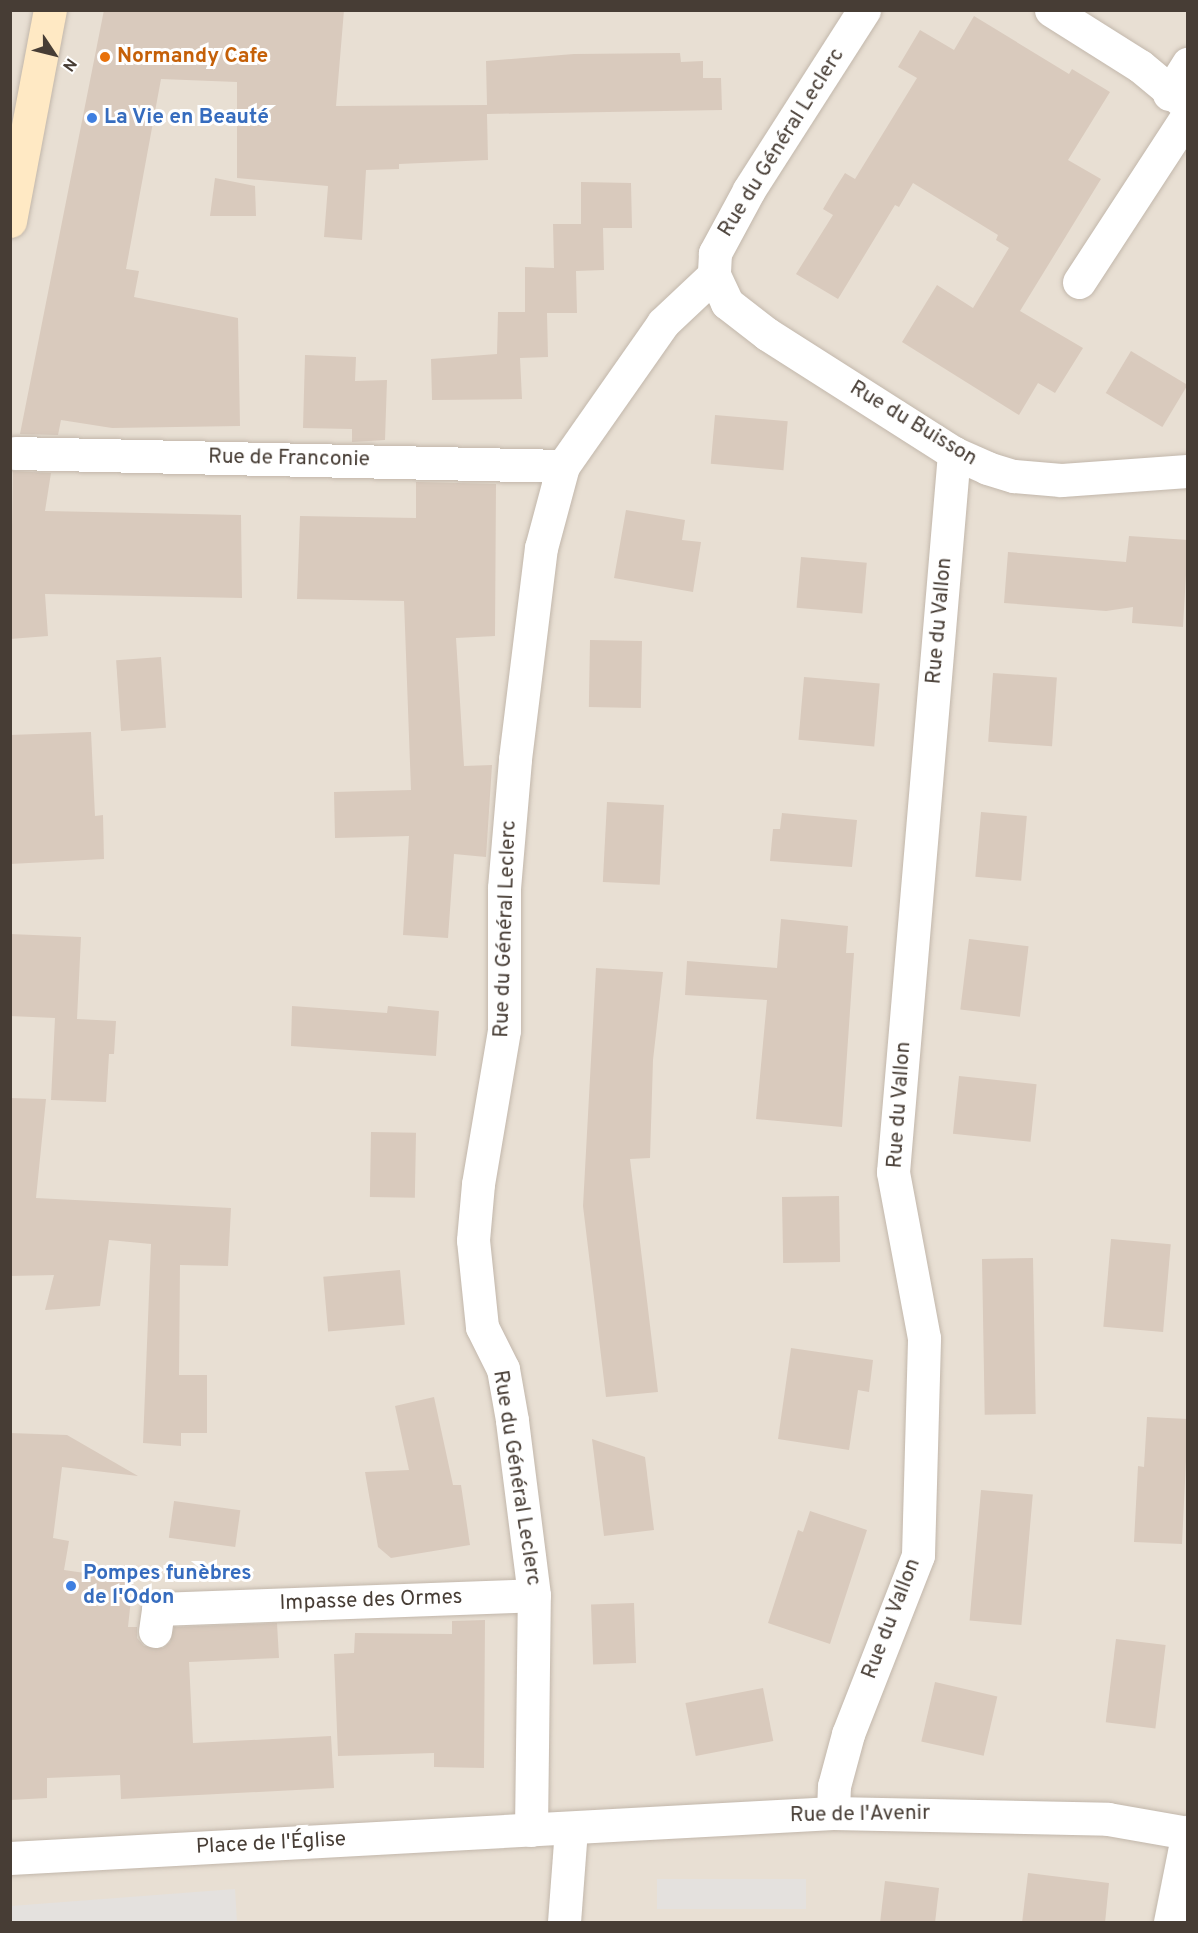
<!DOCTYPE html>
<meta charset="utf-8">
<style>
body{margin:0}
#map{position:relative;width:1198px;height:1933px;overflow:hidden;background:#f4eee6;font-family:Overpass,sans-serif}
div>[style]{position:absolute}
[style*='--x']{left:calc(var(--x)*1px);top:calc(var(--y)*1px);width:calc(var(--w)*1px);rotate:calc(var(--a)*1deg)}
.residential>*{inset:0;background:#e8dfd3;transform-origin:0 0}
.parking>*{inset:0;background:#e4e1de;transform-origin:0 0}
.building>*{inset:0;background:#d9cabd;transform-origin:0 0}
.roads{filter:drop-shadow(0 0 2px #c2b7ab) drop-shadow(0 0 2px #c2b7ab)}
.minor>*{height:33px;margin:-16.5px;padding:0 16.5px;transform-origin:16.5px;border-radius:16.5px;background:#fff}
.tertiary>*{height:33px;margin:-16.5px;padding:0 16.5px;transform-origin:16.5px;border-radius:16.5px;background:#fff}
.secondary>*{height:33px;margin:-16.5px;padding:0 16.5px;transform-origin:16.5px;border-radius:16.5px;background:#ffe9c4}
.dots>*{width:16px;height:16px;translate:-50% -50%;box-sizing:border-box;border:3px solid #fff;border-radius:50%}
span{translate:-50% -50%;white-space:nowrap;text-align:center;line-height:1.15;-webkit-text-stroke:6px #fff;paint-order:stroke}
.food-label{font-size:21px;color:#c56008;font-weight:700}
.left{translate:0 -50%;text-align:left}
.shop-label{font-size:21px;color:#366cbe;font-weight:700}
.street-label{font-size:21px;color:#473d35}
.frame{position:absolute;inset:0;border:12px solid #473d35;pointer-events:none}
.north{position:absolute;left:24px;top:24px;width:60px;height:60px;-webkit-text-stroke:4px #fff;paint-order:stroke;rotate:125deg;font-size:16px;font-weight:700;line-height:24px;text-align:center;color:#473d35}
.north::after{content:'';display:block;margin:auto;width:21px;height:27px;background:#473d35;clip-path:polygon(50% 0,100% 100%,50% 72%,0 100%)}
</style>
<div id="map">
<div class="residential">
<i style="left:11px;top:11px;width:1176px;height:1911px"></i>
</div>
<div class="parking">
<i style="left:657px;top:1879px;width:149px;height:30px"></i>
<i style="clip-path:polygon(235px 1889px,237px 1922px,11px 1922px,11px 1906px)"></i>
</div>
<div class="building">
<i style="clip-path:polygon(104px 10px,344px 10px,336px 106px,487px 105px,486px 61px,574px 54px,680px 53px,681px 62px,703px 61px,703px 78px,721px 78px,722px 110px,487px 114px,488px 160px,399px 164px,399px 169px,366px 170px,362px 240px,324px 237px,328px 186px,237px 178px,237px 82px,161px 79px,126px 269px,139px 271px,134px 297px,238px 318px,240px 426px,112px 428px,61px 420px,58px 435px,20px 434px)"></i>
<i style="clip-path:polygon(974px 16px,1069px 74px,1072px 69px,1110px 92px,1068px 160px,1101px 179px,1020px 311px,1083px 348px,1055px 393px,1038px 383px,1019px 415px,902px 342px,937px 285px,973px 308px,1009px 248px,996px 240px,998px 235px,913px 183px,899px 207px,895px 205px,838px 299px,796px 274px,833px 215px,823px 209px,833px 192px,845px 173px,855px 179px,917px 78px,898px 67px,920px 30px,954px 50px)"></i>
<i style="clip-path:polygon(215px 178px,255px 186px,256px 216px,210px 216px)"></i>
<i style="clip-path:polygon(581px 182px,631px 183px,632px 228px,603px 228px,604px 270px,576px 271px,577px 313px,547px 313px,548px 357px,520px 358px,522px 399px,432px 400px,431px 359px,497px 354px,498px 312px,525px 312px,525px 267px,554px 268px,553px 224px,581px 224px)"></i>
<i style="left:1131px;top:351px;width:66px;height:49px;rotate:31deg"></i>
<i style="clip-path:polygon(305px 355px,356px 357px,355px 381px,387px 380px,385px 440px,352px 442px,352px 429px,303px 428px)"></i>
<i style="left:715px;top:415px;width:73px;height:49px;rotate:5deg"></i>
<i style="clip-path:polygon(13px 471px,51px 473px,45px 511px,241px 515px,242px 598px,45px 594px,48px 636px,10px 639px)"></i>
<i style="clip-path:polygon(416px 482px,496px 484px,495px 636px,456px 638px,464px 766px,492px 765px,486px 857px,454px 854px,448px 938px,403px 935px,409px 836px,335px 838px,334px 792px,411px 790px,404px 601px,297px 599px,300px 516px,416px 518px)"></i>
<i style="clip-path:polygon(626px 510px,685px 520px,682px 540px,701px 542px,693px 592px,614px 578px)"></i>
<i style="clip-path:polygon(1129px 536px,1188px 540px,1183px 627px,1132px 623px,1133px 607px,1106px 611px,1004px 603px,1008px 552px,1126px 562px)"></i>
<i style="left:801px;top:557px;width:66px;height:51px;rotate:5deg"></i>
<i style="left:590px;top:640px;width:52px;height:67px;rotate:1deg"></i>
<i style="left:161px;top:657px;width:71px;height:45px;rotate:86deg"></i>
<i style="left:993px;top:673px;width:64px;height:69px;rotate:4deg"></i>
<i style="left:804px;top:677px;width:76px;height:63px;rotate:5deg"></i>
<i style="clip-path:polygon(91px 732px,95px 816px,103px 815px,104px 859px,10px 864px,10px 735px)"></i>
<i style="left:607px;top:802px;width:57px;height:80px;rotate:3deg"></i>
<i style="left:981px;top:812px;width:46px;height:65px;rotate:5deg"></i>
<i style="clip-path:polygon(782px 813px,857px 820px,852px 867px,770px 861px,773px 829px,780px 829px)"></i>
<i style="clip-path:polygon(781px 919px,848px 926px,846px 953px,854px 953px,842px 1127px,756px 1119px,767px 1000px,685px 995px,687px 961px,777px 968px)"></i>
<i style="clip-path:polygon(10px 934px,81px 937px,77px 1019px,116px 1021px,114px 1054px,109px 1054px,106px 1102px,51px 1100px,55px 1018px,10px 1016px)"></i>
<i style="left:969px;top:939px;width:60px;height:71px;rotate:7deg"></i>
<i style="clip-path:polygon(596px 968px,663px 972px,653px 1060px,650px 1158px,630px 1159px,658px 1392px,606px 1397px,583px 1206px)"></i>
<i style="clip-path:polygon(292px 1006px,387px 1013px,388px 1006px,439px 1011px,436px 1056px,291px 1046px)"></i>
<i style="left:959px;top:1076px;width:78px;height:58px;rotate:6deg"></i>
<i style="clip-path:polygon(10px 1098px,46px 1099px,36px 1198px,231px 1208px,228px 1266px,180px 1265px,179px 1375px,207px 1375px,207px 1433px,181px 1433px,181px 1446px,143px 1443px,151px 1244px,109px 1240px,100px 1306px,45px 1310px,54px 1275px,10px 1276px)"></i>
<i style="left:371px;top:1132px;width:45px;height:65px;rotate:1deg"></i>
<i style="left:839px;top:1196px;width:66px;height:57px;rotate:89deg"></i>
<i style="left:1111px;top:1239px;width:60px;height:88px;rotate:5deg"></i>
<i style="left:1033px;top:1258px;width:156px;height:51px;rotate:89deg"></i>
<i style="left:400px;top:1270px;width:55px;height:77px;rotate:85deg"></i>
<i style="clip-path:polygon(791px 1348px,873px 1360px,869px 1392px,858px 1390px,849px 1450px,778px 1439px)"></i>
<i style="clip-path:polygon(434px 1397px,453px 1485px,461px 1485px,470px 1545px,391px 1558px,378px 1547px,365px 1472px,409px 1470px,395px 1406px)"></i>
<i style="clip-path:polygon(1147px 1417px,1188px 1419px,1182px 1544px,1134px 1542px,1138px 1466px,1144px 1467px)"></i>
<i style="clip-path:polygon(10px 1433px,67px 1435px,138px 1476px,62px 1467px,53px 1538px,69px 1541px,64px 1570px,133px 1580px,128px 1627px,137px 1627px,137px 1638px,144px 1646px,163px 1648px,170px 1642px,174px 1627px,277px 1623px,279px 1658px,189px 1662px,193px 1743px,331px 1736px,334px 1788px,121px 1799px,120px 1775px,47px 1778px,47px 1798px,10px 1800px)"></i>
<i style="clip-path:polygon(592px 1439px,645px 1457px,654px 1530px,604px 1536px)"></i>
<i style="left:981px;top:1490px;width:52px;height:131px;rotate:5deg"></i>
<i style="left:174px;top:1501px;width:67px;height:37px;rotate:8deg"></i>
<i style="clip-path:polygon(810px 1511px,867px 1530px,830px 1644px,768px 1623px,798px 1530px,803px 1532px)"></i>
<i style="left:634px;top:1603px;width:60px;height:43px;rotate:88deg"></i>
<i style="clip-path:polygon(485px 1620px,484px 1768px,434px 1767px,434px 1753px,338px 1756px,334px 1654px,354px 1653px,355px 1633px,452px 1634px,452px 1621px)"></i>
<i style="left:1116px;top:1639px;width:50px;height:84px;rotate:7deg"></i>
<i style="left:935px;top:1682px;width:64px;height:61px;rotate:13deg"></i>
<i style="left:763px;top:1688px;width:54px;height:79px;rotate:79deg"></i>
<i style="clip-path:polygon(1028px 1873px,1109px 1883px,1105px 1923px,1022px 1923px)"></i>
<i style="clip-path:polygon(885px 1881px,939px 1888px,935px 1923px,880px 1923px)"></i>
</div>
<div class="roads">
<div class="minor">
<i style="--x:864;--y:10;--w:214;--a:122.6"></i>
<i style="--x:749;--y:190;--w:72;--a:118.4"></i>
<i style="--x:715;--y:253;--w:22;--a:93"></i>
<i style="--x:714;--y:275;--w:31;--a:65"></i>
<i style="--x:727;--y:303;--w:51;--a:37.8"></i>
<i style="--x:767;--y:334;--w:222;--a:32.5"></i>
<i style="--x:954;--y:453;--w:36;--a:24"></i>
<i style="--x:987;--y:468;--w:28;--a:17"></i>
<i style="--x:1014;--y:476;--w:47;--a:4.9"></i>
<i style="--x:1061;--y:480;--w:127;--a:-4.1"></i>
<i style="--x:1051;--y:10;--w:105;--a:32.2"></i>
<i style="--x:1140;--y:66;--w:62;--a:39.8"></i>
<i style="--x:1169;--y:94;--w:36;--a:-58"></i>
<i style="--x:1079;--y:282;--w:199;--a:-56.9"></i>
<i style="--x:15;--y:453;--w:548;--a:1.36"></i>
<i style="--x:155;--y:1631;--w:22;--a:-82"></i>
<i style="--x:158;--y:1609;--w:376;--a:-2.1"></i>
<i style="--x:833;--y:1813;--w:27;--a:-88"></i>
<i style="--x:834;--y:1786;--w:54;--a:-74.9"></i>
<i style="--x:848;--y:1734;--w:192;--a:-68.6"></i>
<i style="--x:918;--y:1555;--w:217;--a:-88.4"></i>
<i style="--x:924;--y:1338;--w:169;--a:-100.6"></i>
<i style="--x:893;--y:1172;--w:722;--a:-85.15"></i>
<i style="--x:531;--y:1830;--w:235;--a:-89.3"></i>
<i style="--x:534;--y:1595;--w:176;--a:-97.2"></i>
<i style="--x:512;--y:1420;--w:52;--a:-100"></i>
<i style="--x:503;--y:1369;--w:47;--a:-116.6"></i>
<i style="--x:482;--y:1327;--w:87;--a:-95.9"></i>
<i style="--x:473;--y:1240;--w:56;--a:-84.9"></i>
<i style="--x:478;--y:1184;--w:156;--a:-80.4"></i>
<i style="--x:504;--y:1030;--w:142;--a:-90"></i>
<i style="--x:504;--y:888;--w:129;--a:-85.1"></i>
<i style="--x:515;--y:759;--w:213;--a:-83"></i>
<i style="--x:541;--y:548;--w:85;--a:-75"></i>
<i style="--x:563;--y:466;--w:174;--a:-55"></i>
<i style="--x:663;--y:323;--w:70;--a:-43.3"></i>
<i style="--x:564;--y:1922;--w:93;--a:-85.7"></i>
<i style="--x:1170;--y:1922;--w:92;--a:-78.7"></i>
</div>
<div class="tertiary">
<i style="--x:10;--y:1858;--w:824;--a:-3.13"></i>
<i style="--x:833;--y:1813;--w:275;--a:1.2"></i>
<i style="--x:1108;--y:1819;--w:81;--a:9.9"></i>
</div>
<div class="secondary">
<i style="--x:10;--y:221;--w:215;--a:-79.3"></i>
</div>
</div>
<div class="dots">
<i style="left:105px;top:57px;background:#e8710a"></i>
<i style="left:92px;top:118px;background:#3f7fe0"></i>
<i style="left:71px;top:1586px;background:#3f7fe0"></i>
</div>
<div class="food-label">
<span class="left" style="left:117px;top:57px">Normandy Cafe</span>
</div>
<div class="shop-label">
<span class="left" style="left:104px;top:118px">La Vie en Beauté</span>
<span class="left" style="left:83px;top:1586px">Pompes funèbres<br>de l'Odon</span>
</div>
<div class="street-label">
<span style="left:782px;top:143px;rotate:-58deg">Rue du Général Leclerc</span>
<span style="left:913px;top:424px;rotate:31deg">Rue du Buisson</span>
<span style="left:289px;top:459px;rotate:1deg">Rue de Franconie</span>
<span style="left:940px;top:621px;rotate:-85deg">Rue du Vallon</span>
<span style="left:506px;top:929px;rotate:-88deg">Rue du Général Leclerc</span>
<span style="left:900px;top:1105px;rotate:-86deg">Rue du Vallon</span>
<span style="left:516px;top:1478px;rotate:81deg">Rue du Général Leclerc</span>
<span style="left:371px;top:1601px;rotate:-2deg">Impasse des Ormes</span>
<span style="left:892px;top:1619px;rotate:-69deg">Rue du Vallon</span>
<span style="left:860px;top:1815px;rotate:-1deg">Rue de l'Avenir</span>
<span style="left:271px;top:1844px;rotate:-3deg">Place de l'Église</span>
</div>
<div class="frame"></div>
<div class="north">N</div>
</div>
